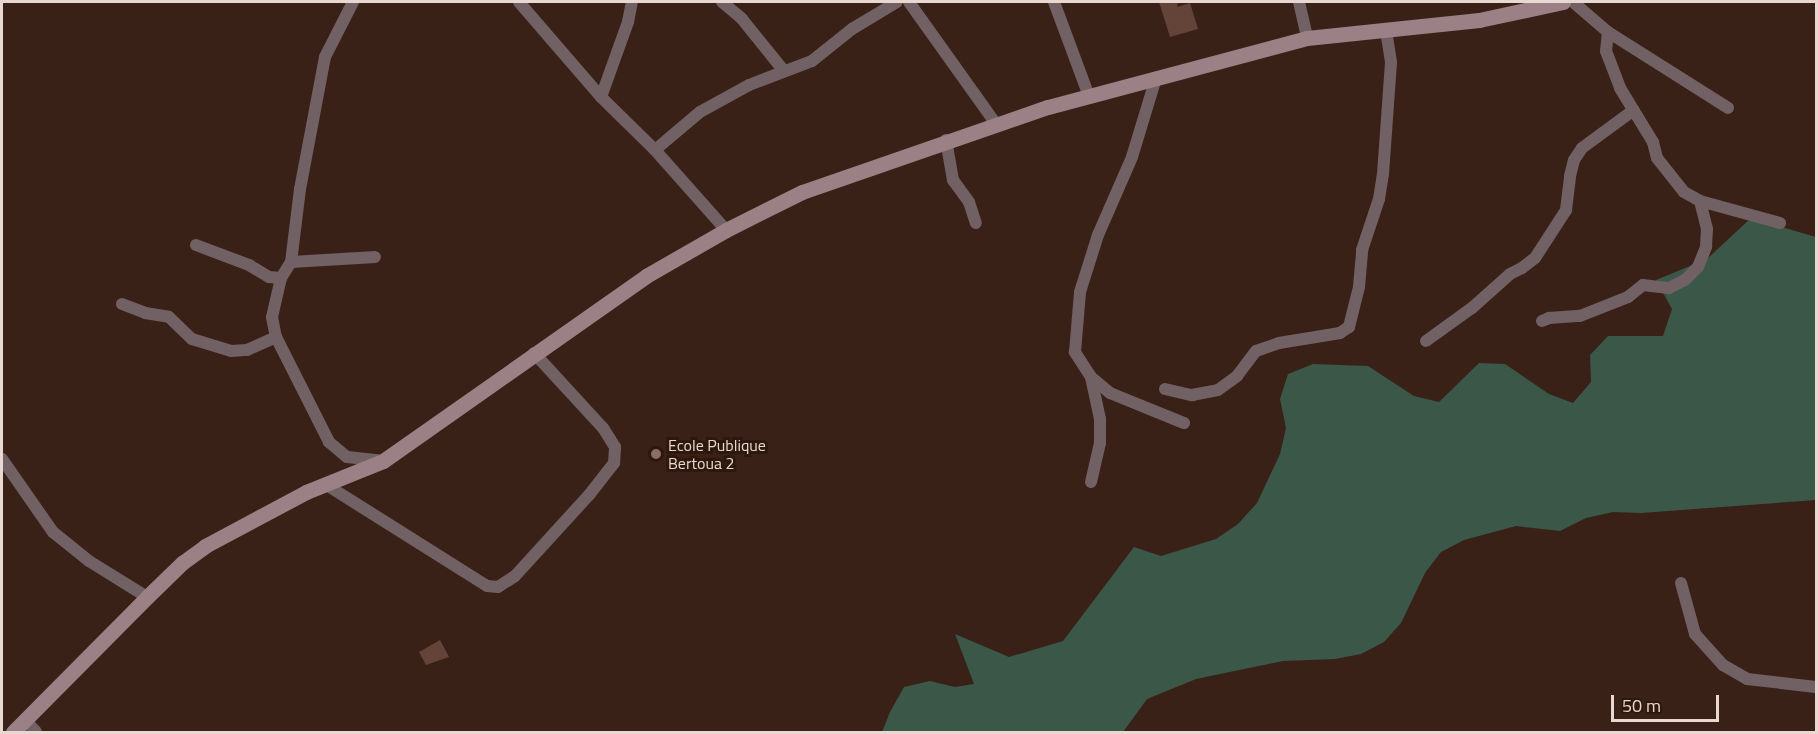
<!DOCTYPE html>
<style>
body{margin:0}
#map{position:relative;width:1818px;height:734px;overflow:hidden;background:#392117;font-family:"Titillium Web",sans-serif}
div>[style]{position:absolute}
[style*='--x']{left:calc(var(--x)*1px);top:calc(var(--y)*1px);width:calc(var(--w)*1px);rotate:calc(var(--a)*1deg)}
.green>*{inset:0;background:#3a5748}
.building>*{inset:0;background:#644439}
.street>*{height:12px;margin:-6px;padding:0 6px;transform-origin:6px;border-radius:6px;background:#716164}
.secondary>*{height:15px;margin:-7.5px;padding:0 7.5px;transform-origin:7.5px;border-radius:7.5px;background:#9b8085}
.dots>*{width:16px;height:16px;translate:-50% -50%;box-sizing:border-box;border:3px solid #2e180e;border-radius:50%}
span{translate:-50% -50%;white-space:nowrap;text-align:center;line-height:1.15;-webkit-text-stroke:6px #2e180e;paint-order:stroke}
.poi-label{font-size:16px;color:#e9d8d2}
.left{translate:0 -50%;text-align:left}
.frame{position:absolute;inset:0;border:3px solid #e9d8d2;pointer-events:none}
.scale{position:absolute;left:1611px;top:695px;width:108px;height:27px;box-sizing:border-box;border:3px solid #e9d8d2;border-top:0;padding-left:8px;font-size:18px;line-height:21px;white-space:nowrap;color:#e9d8d2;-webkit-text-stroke:4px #2e180e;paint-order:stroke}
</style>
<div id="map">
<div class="green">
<i style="clip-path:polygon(1751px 218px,1816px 237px,1816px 500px,1641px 513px,1613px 512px,1586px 518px,1560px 531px,1516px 526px,1464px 540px,1441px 552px,1425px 573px,1401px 623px,1384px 642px,1361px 654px,1335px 659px,1283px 661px,1196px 679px,1147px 699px,1123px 732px,882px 732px,890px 712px,904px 687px,930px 681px,955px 687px,974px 684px,955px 634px,1009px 657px,1063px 641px,1134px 547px,1161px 556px,1216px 539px,1238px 524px,1257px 503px,1280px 454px,1286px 428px,1280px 399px,1288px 374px,1313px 364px,1368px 366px,1414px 396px,1439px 402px,1479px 363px,1505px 364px,1549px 394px,1573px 403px,1591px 382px,1590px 355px,1608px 336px,1663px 336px,1672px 309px,1656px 280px,1707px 259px)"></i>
</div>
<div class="building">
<i style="clip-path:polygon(1159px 2px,1178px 2px,1177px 7px,1190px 3px,1198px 29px,1170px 37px)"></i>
<i style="clip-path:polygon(440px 640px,449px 657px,426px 665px,419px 652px)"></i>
</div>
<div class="street">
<i style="--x:353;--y:2;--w:62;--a:117"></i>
<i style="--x:325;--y:57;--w:134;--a:100.7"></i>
<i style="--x:300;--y:189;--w:74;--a:97"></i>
<i style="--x:291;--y:262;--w:19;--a:122"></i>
<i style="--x:281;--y:278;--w:40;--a:103"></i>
<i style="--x:272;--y:317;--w:20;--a:79"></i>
<i style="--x:276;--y:337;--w:118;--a:63.2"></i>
<i style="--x:329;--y:442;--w:23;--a:40"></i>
<i style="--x:347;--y:457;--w:31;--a:6"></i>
<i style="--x:519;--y:2;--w:125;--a:49.2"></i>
<i style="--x:601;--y:97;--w:76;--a:44.5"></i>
<i style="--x:655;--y:150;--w:107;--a:48.4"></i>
<i style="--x:722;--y:2;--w:26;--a:40"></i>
<i style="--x:742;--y:19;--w:67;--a:51.1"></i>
<i style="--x:909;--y:2;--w:150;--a:54.5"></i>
<i style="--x:1054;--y:2;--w:100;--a:69.6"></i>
<i style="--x:1299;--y:2;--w:37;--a:77"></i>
<i style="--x:1573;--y:2;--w:46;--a:40.6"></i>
<i style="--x:1608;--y:32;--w:142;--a:32.3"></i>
<i style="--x:1608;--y:32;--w:19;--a:96"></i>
<i style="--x:1606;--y:51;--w:40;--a:69"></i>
<i style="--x:1620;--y:88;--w:63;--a:58.6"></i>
<i style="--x:1653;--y:142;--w:16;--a:76"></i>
<i style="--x:1657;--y:158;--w:43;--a:51.5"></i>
<i style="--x:1684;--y:192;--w:18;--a:29"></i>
<i style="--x:1700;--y:201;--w:83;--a:15.4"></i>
<i style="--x:601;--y:97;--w:80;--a:-70.2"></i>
<i style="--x:628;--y:22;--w:20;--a:-79"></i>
<i style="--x:946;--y:140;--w:41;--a:80.1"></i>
<i style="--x:953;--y:180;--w:27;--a:54"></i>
<i style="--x:969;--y:202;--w:22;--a:72"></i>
<i style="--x:655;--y:150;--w:59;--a:-40.2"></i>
<i style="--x:700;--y:112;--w:56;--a:-28.9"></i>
<i style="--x:749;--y:85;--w:67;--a:-20.9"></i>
<i style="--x:812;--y:61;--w:51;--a:-38.7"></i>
<i style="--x:852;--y:29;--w:52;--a:-31"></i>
<i style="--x:196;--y:245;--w:57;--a:20.7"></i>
<i style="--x:249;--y:265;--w:23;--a:31"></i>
<i style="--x:269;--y:277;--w:12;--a:5"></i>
<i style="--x:291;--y:262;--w:84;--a:-3.4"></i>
<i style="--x:122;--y:304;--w:25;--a:21"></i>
<i style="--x:145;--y:313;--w:24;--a:9"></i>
<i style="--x:169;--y:317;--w:32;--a:44"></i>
<i style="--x:192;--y:339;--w:41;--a:17.1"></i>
<i style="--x:231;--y:351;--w:16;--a:-4"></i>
<i style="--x:247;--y:350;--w:32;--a:-24"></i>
<i style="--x:1542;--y:321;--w:8;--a:-23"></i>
<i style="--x:1549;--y:318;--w:31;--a:-4"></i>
<i style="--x:1580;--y:316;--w:52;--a:-21.6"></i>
<i style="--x:1628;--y:297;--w:19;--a:-39"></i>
<i style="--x:1643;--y:285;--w:26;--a:7"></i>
<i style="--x:1669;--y:288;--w:18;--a:-27"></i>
<i style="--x:1685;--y:280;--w:18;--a:-45"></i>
<i style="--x:1698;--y:267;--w:22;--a:-68"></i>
<i style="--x:1706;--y:247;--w:18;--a:-87"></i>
<i style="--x:1707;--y:229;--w:29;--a:-104"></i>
<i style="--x:1426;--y:341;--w:57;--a:-35.7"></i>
<i style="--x:1472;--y:308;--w:51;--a:-41.8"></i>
<i style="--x:1510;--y:274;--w:13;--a:-27"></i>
<i style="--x:1522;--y:268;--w:16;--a:-38"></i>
<i style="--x:1535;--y:258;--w:57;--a:-57.1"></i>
<i style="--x:1566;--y:210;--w:34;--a:-83"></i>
<i style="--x:1570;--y:176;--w:16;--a:-76"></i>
<i style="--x:1574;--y:160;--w:14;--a:-56"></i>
<i style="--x:1582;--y:148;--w:64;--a:-36.2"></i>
<i style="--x:1091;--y:377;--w:25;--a:40"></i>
<i style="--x:1110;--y:393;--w:80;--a:22.1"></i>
<i style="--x:1165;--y:389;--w:28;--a:13"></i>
<i style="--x:1192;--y:395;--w:26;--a:-11"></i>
<i style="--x:1218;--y:390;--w:24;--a:-36"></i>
<i style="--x:1237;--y:376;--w:31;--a:-53"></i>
<i style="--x:1256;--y:351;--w:24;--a:-19"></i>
<i style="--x:1279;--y:343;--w:62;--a:-9.3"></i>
<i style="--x:1340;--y:333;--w:11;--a:-34"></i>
<i style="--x:1349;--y:327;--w:41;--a:-76"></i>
<i style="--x:1359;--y:287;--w:37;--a:-85"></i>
<i style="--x:1362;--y:250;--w:54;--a:-71.6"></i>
<i style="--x:1379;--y:199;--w:25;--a:-81"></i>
<i style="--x:1383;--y:174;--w:112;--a:-85.9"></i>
<i style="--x:1391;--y:62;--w:30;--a:-99"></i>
<i style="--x:2;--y:459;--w:89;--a:55.1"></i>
<i style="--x:53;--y:532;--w:46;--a:38.9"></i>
<i style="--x:89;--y:561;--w:68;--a:31.8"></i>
<i style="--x:1091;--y:482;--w:40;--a:-77"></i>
<i style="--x:1100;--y:443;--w:24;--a:-90"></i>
<i style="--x:1100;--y:419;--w:43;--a:-102.1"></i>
<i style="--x:1091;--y:377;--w:30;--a:-123"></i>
<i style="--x:1075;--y:352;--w:60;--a:-85.2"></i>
<i style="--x:1080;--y:292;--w:60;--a:-72.5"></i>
<i style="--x:1098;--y:235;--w:85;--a:-66.4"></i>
<i style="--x:1132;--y:157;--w:83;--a:-73.1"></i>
<i style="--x:325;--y:484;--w:191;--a:32.2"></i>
<i style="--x:487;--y:586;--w:11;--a:5"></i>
<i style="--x:498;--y:587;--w:20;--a:-33"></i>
<i style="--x:515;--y:576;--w:110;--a:-47.6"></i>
<i style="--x:589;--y:495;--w:41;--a:-52"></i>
<i style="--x:614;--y:463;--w:16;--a:-86"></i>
<i style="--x:615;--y:447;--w:22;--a:-122"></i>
<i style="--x:603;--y:428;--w:102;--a:-132.6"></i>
<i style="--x:1681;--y:583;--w:53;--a:74.6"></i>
<i style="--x:1695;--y:634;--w:42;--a:47.9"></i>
<i style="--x:1723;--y:665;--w:28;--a:30"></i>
<i style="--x:1747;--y:679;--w:69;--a:6.6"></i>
<i style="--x:25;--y:720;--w:16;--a:47"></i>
</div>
<div class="secondary">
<i style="--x:13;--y:732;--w:190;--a:-45.2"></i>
<i style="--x:147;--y:597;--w:49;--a:-44.2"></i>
<i style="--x:182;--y:563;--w:29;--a:-36"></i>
<i style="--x:205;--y:546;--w:115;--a:-28.1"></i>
<i style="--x:306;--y:492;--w:83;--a:-21.9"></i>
<i style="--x:383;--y:461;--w:322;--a:-35.1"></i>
<i style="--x:646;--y:276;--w:92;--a:-29.9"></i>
<i style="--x:726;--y:230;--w:85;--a:-26.6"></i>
<i style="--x:802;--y:192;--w:260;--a:-19.1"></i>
<i style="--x:1048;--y:107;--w:268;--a:-14.9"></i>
<i style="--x:1307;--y:38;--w:173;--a:-6"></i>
<i style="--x:1479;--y:20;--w:86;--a:-12.1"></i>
</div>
<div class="dots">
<i style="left:656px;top:454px;background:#8d6e63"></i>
</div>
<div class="poi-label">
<span class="left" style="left:668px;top:454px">Ecole Publique<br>Bertoua 2</span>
</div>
<div class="frame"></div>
<div class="scale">50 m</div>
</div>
